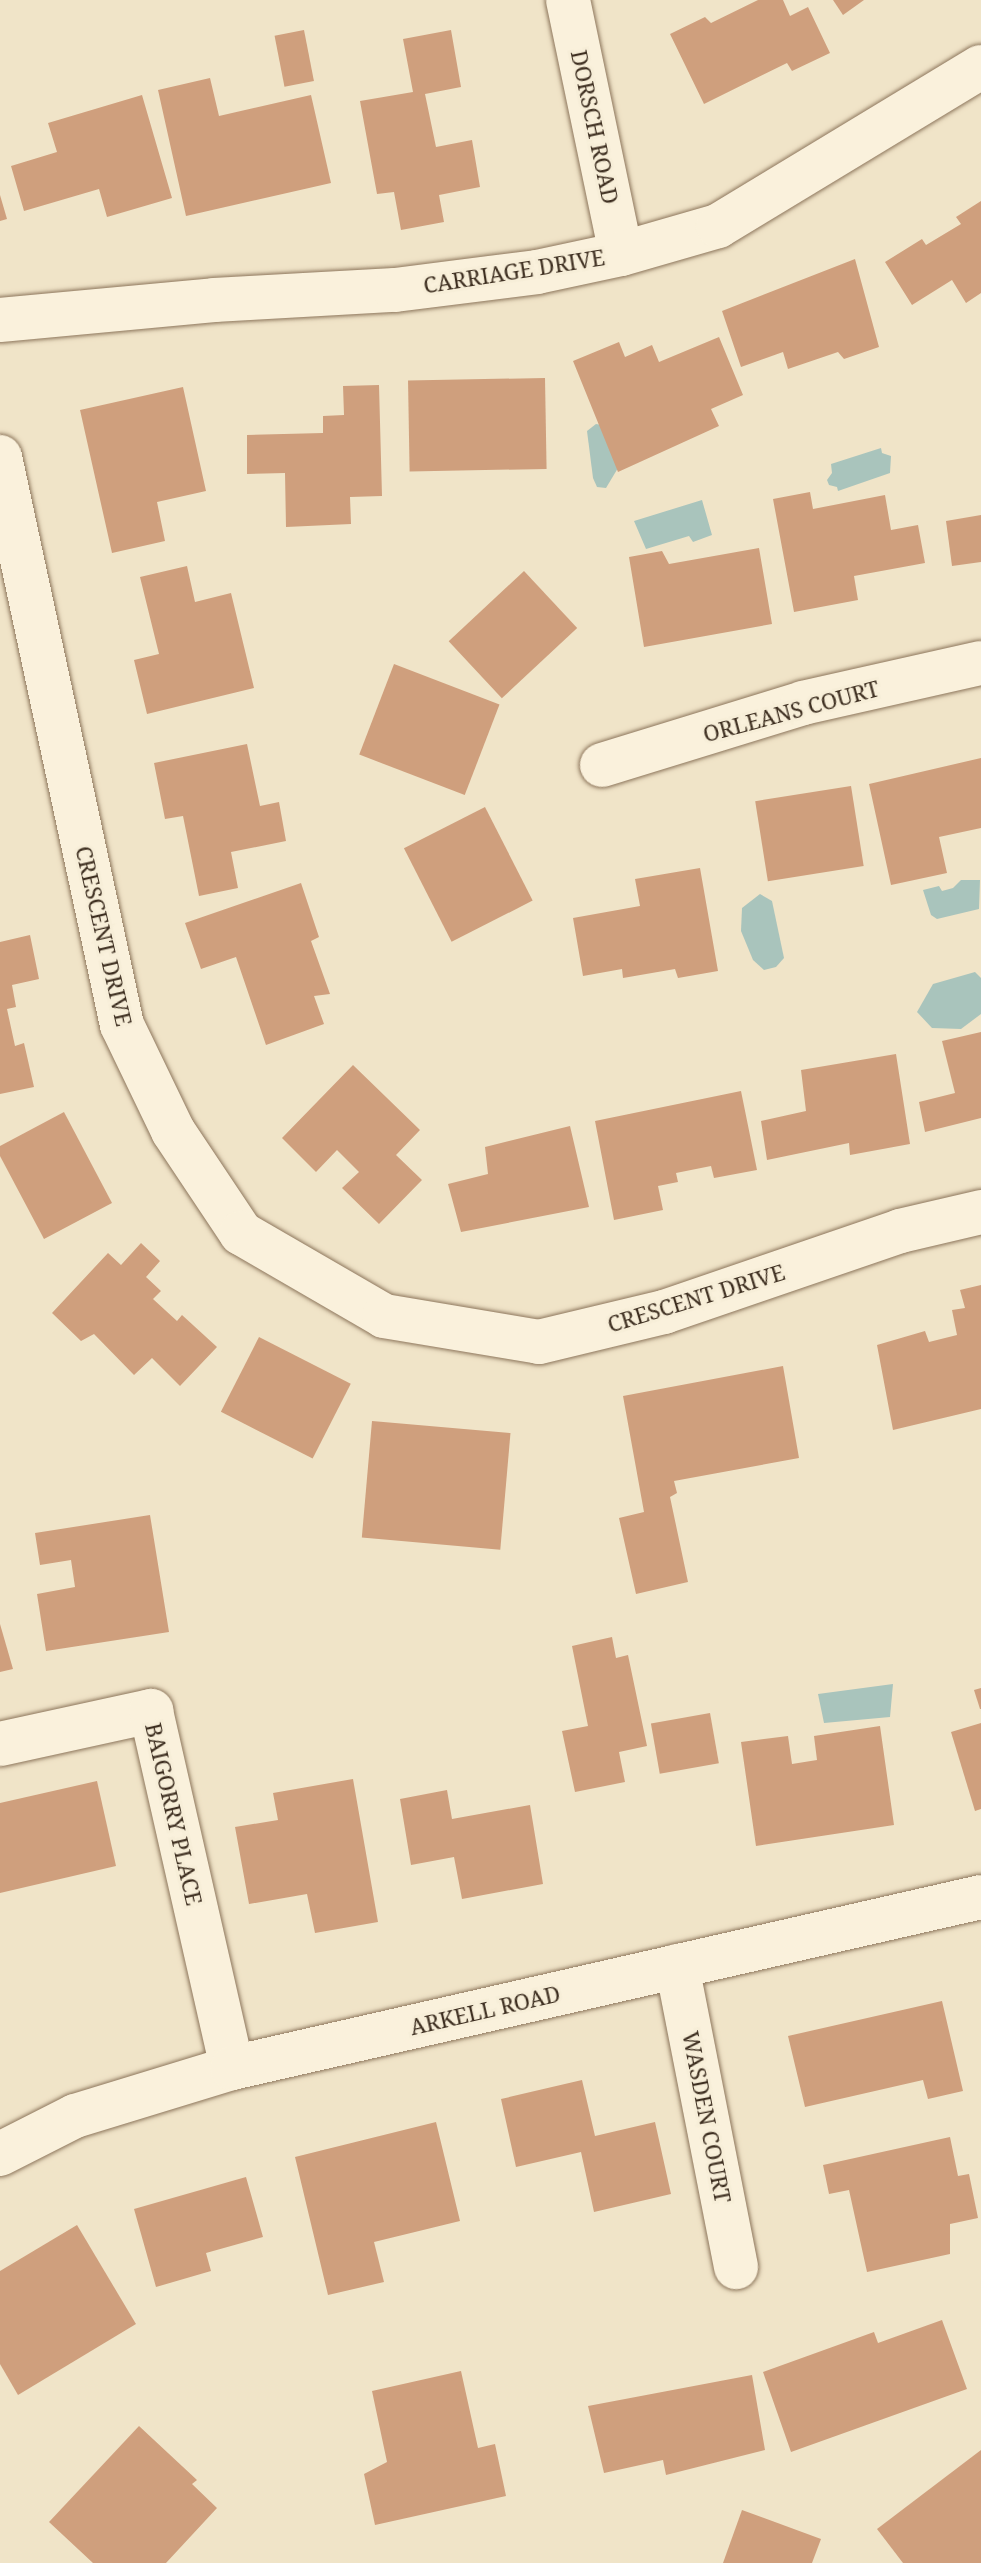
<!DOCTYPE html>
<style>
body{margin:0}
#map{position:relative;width:981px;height:2563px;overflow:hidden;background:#f0e4c8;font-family:"Noto Serif",serif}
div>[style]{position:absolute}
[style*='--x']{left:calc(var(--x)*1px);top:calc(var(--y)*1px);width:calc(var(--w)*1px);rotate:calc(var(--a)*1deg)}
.water>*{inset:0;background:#a9c4bc}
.building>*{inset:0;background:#cf9f7d;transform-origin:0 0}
.roads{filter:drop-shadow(0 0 2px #8d765c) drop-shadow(0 0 2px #8d765c)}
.minor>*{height:44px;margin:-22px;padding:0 22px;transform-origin:22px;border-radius:22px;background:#faf1dc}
span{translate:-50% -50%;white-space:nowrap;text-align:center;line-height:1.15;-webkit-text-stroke:6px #f7eed8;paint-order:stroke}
.street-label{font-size:22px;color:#3d2e20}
</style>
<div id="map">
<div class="water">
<i style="clip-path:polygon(596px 424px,607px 426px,618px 468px,606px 488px,597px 487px,593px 478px,587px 431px)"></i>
<i style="clip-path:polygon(881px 448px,882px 453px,891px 456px,890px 473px,838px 491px,837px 487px,829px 485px,827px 480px,832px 473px,831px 464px)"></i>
<i style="clip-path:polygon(702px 500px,712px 535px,693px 542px,689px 536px,646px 549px,634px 521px)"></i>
<i style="clip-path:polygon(961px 880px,980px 880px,979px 909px,937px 919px,931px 915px,923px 890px,939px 886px,942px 891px,953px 888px)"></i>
<i style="clip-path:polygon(760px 894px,772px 901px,784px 958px,776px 967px,764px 970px,753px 960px,741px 931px,742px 908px)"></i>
<i style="clip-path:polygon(975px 972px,981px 978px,981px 1014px,961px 1029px,932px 1028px,917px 1012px,933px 984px)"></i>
<i style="clip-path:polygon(893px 1684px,890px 1717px,824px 1723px,818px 1694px)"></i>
</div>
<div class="building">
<i style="clip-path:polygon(758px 0,783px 0,790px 16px,808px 7px,830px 53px,792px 71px,787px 63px,704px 104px,670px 34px,705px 17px,711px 23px)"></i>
<i style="clip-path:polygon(833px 0,864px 0,843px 15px)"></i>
<i style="left:304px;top:30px;width:52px;height:30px;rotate:79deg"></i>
<i style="clip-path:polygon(451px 30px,461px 87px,425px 94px,436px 147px,472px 140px,480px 187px,439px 195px,444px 222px,401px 230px,394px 192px,377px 194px,360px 101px,413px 92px,403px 39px)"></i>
<i style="clip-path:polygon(210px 78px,219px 116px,311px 95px,331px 183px,186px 216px,158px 90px)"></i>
<i style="clip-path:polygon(142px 95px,172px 198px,107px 217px,99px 189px,24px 211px,11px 166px,57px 152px,48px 123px)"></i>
<i style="clip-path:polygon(0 195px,7px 219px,0 221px)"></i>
<i style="clip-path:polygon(981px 201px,981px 293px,966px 303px,952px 280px,912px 305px,885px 262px,922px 239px,926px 245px,961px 224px,956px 217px)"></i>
<i style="clip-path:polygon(855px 259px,879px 347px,844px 359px,838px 352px,788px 369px,783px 352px,741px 367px,722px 311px)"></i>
<i style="clip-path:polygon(719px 337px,743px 395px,711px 409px,719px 426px,618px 472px,573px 361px,619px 342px,625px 357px,652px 345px,659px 362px)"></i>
<i style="left:545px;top:378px;width:91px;height:137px;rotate:89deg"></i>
<i style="clip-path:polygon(379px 385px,382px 496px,350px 497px,351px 524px,286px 527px,285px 473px,247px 474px,247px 435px,323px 433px,323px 416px,344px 415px,343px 386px)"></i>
<i style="clip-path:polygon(183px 387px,206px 491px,157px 502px,165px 541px,112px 553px,80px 410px)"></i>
<i style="clip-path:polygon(810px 492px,813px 509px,885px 495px,891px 530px,918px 525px,925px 563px,854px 576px,858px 600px,794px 612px,773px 499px)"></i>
<i style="clip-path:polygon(981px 515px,981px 562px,952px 566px,946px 521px)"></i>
<i style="clip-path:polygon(759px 548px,772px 624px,644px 647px,629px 557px,662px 551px,669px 564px)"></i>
<i style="clip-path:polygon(187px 566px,195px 602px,231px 593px,254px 688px,147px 714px,134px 660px,159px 654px,140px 577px)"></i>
<i style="left:524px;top:571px;width:78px;height:103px;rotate:47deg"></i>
<i style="left:394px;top:664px;width:113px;height:97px;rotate:21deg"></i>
<i style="clip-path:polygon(247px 744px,260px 806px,279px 802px,286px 841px,231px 852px,238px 888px,199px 896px,183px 816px,165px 819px,154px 763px)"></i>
<i style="clip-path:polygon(981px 758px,981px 828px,939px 837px,947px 873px,891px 885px,869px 784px)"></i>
<i style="left:851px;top:786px;width:81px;height:97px;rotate:81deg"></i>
<i style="left:485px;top:807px;width:105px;height:91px;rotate:63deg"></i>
<i style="clip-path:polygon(700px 868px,718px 971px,678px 978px,675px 969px,623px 978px,622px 969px,583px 976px,573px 918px,640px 906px,635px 879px)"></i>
<i style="clip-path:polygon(301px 883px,319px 937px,311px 941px,330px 994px,314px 996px,324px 1024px,266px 1045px,236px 957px,201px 969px,185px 923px)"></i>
<i style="clip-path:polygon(30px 935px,39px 979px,12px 985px,16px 1007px,7px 1009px,15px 1046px,24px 1043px,34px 1087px,0 1094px,0 942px)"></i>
<i style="clip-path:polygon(981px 1032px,981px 1118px,925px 1132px,919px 1102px,955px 1093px,942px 1041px)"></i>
<i style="clip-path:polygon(896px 1054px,910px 1144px,850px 1155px,849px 1143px,767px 1160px,761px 1121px,806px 1111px,801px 1070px)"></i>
<i style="clip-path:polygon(353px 1065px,420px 1130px,396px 1155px,422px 1180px,379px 1224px,342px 1188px,359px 1172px,337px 1150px,316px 1172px,282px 1138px)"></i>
<i style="clip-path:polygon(741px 1091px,757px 1170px,714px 1178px,711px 1166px,676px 1173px,678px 1182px,658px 1186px,663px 1210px,614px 1220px,595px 1121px)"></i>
<i style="clip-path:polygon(64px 1112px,112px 1203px,44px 1239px,0 1156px,0 1146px)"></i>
<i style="clip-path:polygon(570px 1126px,589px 1207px,461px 1232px,448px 1184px,488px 1174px,485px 1147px)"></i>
<i style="clip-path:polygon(141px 1243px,160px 1261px,146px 1277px,161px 1291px,153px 1299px,177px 1321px,182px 1315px,217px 1347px,180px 1386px,152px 1358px,134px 1375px,94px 1334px,81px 1341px,52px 1313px,108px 1253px,121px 1265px)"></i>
<i style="clip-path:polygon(981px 1285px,981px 1409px,893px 1430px,877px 1345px,925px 1331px,929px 1342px,957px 1335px,952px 1310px,965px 1308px,960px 1290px)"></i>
<i style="left:259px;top:1337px;width:103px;height:84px;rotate:27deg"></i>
<i style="clip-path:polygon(783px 1366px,799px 1458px,674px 1481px,677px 1493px,670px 1497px,688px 1582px,636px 1594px,619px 1518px,644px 1512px,623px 1396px)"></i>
<i style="left:372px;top:1421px;width:139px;height:117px;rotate:5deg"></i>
<i style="clip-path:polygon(150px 1515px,169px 1632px,46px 1651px,37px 1594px,75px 1587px,71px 1560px,40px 1565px,35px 1533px)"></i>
<i style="clip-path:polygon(0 1624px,13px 1669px,0 1672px)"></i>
<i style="clip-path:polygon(612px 1637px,616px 1658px,628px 1655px,647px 1746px,619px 1752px,625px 1782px,575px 1792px,562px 1731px,588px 1726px,572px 1646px)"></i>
<i style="clip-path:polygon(981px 1688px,981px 1709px,980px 1709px,974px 1690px)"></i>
<i style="left:710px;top:1713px;width:51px;height:60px;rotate:80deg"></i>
<i style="clip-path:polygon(981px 1723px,981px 1809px,975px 1811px,951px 1732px)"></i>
<i style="clip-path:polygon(880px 1726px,894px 1825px,756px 1846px,741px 1742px,788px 1736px,792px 1764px,817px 1760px,814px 1736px)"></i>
<i style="clip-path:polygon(353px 1779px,378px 1922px,315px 1933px,307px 1894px,249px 1904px,235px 1827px,278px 1820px,273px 1793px)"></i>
<i style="clip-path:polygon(97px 1781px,116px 1866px,0 1893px,0 1803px)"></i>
<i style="clip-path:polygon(447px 1790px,452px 1819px,530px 1805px,543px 1884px,462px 1899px,454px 1857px,411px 1865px,400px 1799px)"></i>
<i style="clip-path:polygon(942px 2001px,963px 2091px,928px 2099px,923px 2080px,805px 2107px,788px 2036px)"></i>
<i style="clip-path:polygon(582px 2080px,595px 2136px,655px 2122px,671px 2194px,594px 2212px,581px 2152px,516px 2167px,501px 2099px)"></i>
<i style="clip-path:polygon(436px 2122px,460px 2221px,374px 2242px,384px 2282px,328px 2295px,295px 2157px)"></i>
<i style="clip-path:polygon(950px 2137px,958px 2176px,969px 2174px,978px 2218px,950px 2224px,950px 2254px,867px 2272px,849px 2190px,829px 2194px,823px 2165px)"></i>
<i style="clip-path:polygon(246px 2177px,263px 2237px,206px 2253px,211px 2271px,156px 2287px,134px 2209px)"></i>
<i style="clip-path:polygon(77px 2225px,136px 2324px,18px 2395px,0 2364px,0 2271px)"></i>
<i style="clip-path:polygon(942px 2320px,967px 2389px,791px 2452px,763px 2372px,874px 2332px,878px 2343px)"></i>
<i style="clip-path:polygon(461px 2371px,478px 2448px,495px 2444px,506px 2496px,375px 2525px,364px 2474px,387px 2462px,372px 2391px)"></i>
<i style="clip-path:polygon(752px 2375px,765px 2450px,666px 2475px,663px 2460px,604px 2473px,588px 2406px)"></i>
<i style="clip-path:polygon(139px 2426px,197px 2480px,192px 2484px,217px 2508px,166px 2563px,93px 2563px,49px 2522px)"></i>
<i style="clip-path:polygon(981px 2450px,981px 2563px,903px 2563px,877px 2529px)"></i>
<i style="clip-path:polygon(742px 2510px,821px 2539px,812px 2563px,723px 2563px)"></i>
</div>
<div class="roads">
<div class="minor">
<i style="--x:568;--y:0;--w:259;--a:78.2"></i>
<i style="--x:0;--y:320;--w:215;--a:-5.3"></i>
<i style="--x:214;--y:300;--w:181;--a:-3.2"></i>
<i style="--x:395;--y:290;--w:143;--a:-7.2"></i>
<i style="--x:537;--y:272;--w:86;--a:-12.1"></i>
<i style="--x:621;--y:254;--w:101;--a:-16.1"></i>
<i style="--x:718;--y:226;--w:307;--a:-31.2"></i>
<i style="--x:0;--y:457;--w:581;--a:77.88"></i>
<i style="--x:122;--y:1025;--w:118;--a:64.3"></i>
<i style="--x:173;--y:1131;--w:123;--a:56.3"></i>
<i style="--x:241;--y:1233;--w:165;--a:30.1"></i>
<i style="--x:384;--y:1316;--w:157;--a:9.5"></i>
<i style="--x:539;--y:1342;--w:129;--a:-13.5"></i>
<i style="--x:664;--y:1312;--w:250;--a:-18.9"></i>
<i style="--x:900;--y:1231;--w:83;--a:-13.2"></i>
<i style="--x:602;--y:765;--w:210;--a:-17.1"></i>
<i style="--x:803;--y:703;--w:182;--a:-12.7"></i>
<i style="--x:0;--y:1744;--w:155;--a:-12.3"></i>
<i style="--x:151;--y:1711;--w:366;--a:77.2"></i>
<i style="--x:677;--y:1966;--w:307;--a:78.9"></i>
<i style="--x:0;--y:2154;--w:84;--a:-26.9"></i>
<i style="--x:75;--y:2116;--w:164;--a:-17"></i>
<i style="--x:232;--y:2068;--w:768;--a:-12.86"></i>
</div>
</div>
<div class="street-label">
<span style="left:595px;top:127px;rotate:78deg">DORSCH ROAD</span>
<span style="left:514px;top:271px;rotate:-9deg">CARRIAGE DRIVE</span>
<span style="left:791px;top:711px;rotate:-15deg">ORLEANS COURT</span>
<span style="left:104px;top:936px;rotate:77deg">CRESCENT DRIVE</span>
<span style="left:696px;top:1298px;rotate:-17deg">CRESCENT DRIVE</span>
<span style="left:174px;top:1814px;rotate:77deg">BAIGORRY PLACE</span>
<span style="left:485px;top:2010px;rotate:-13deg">ARKELL ROAD</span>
<span style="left:707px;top:2117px;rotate:79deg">WASDEN COURT</span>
</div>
</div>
